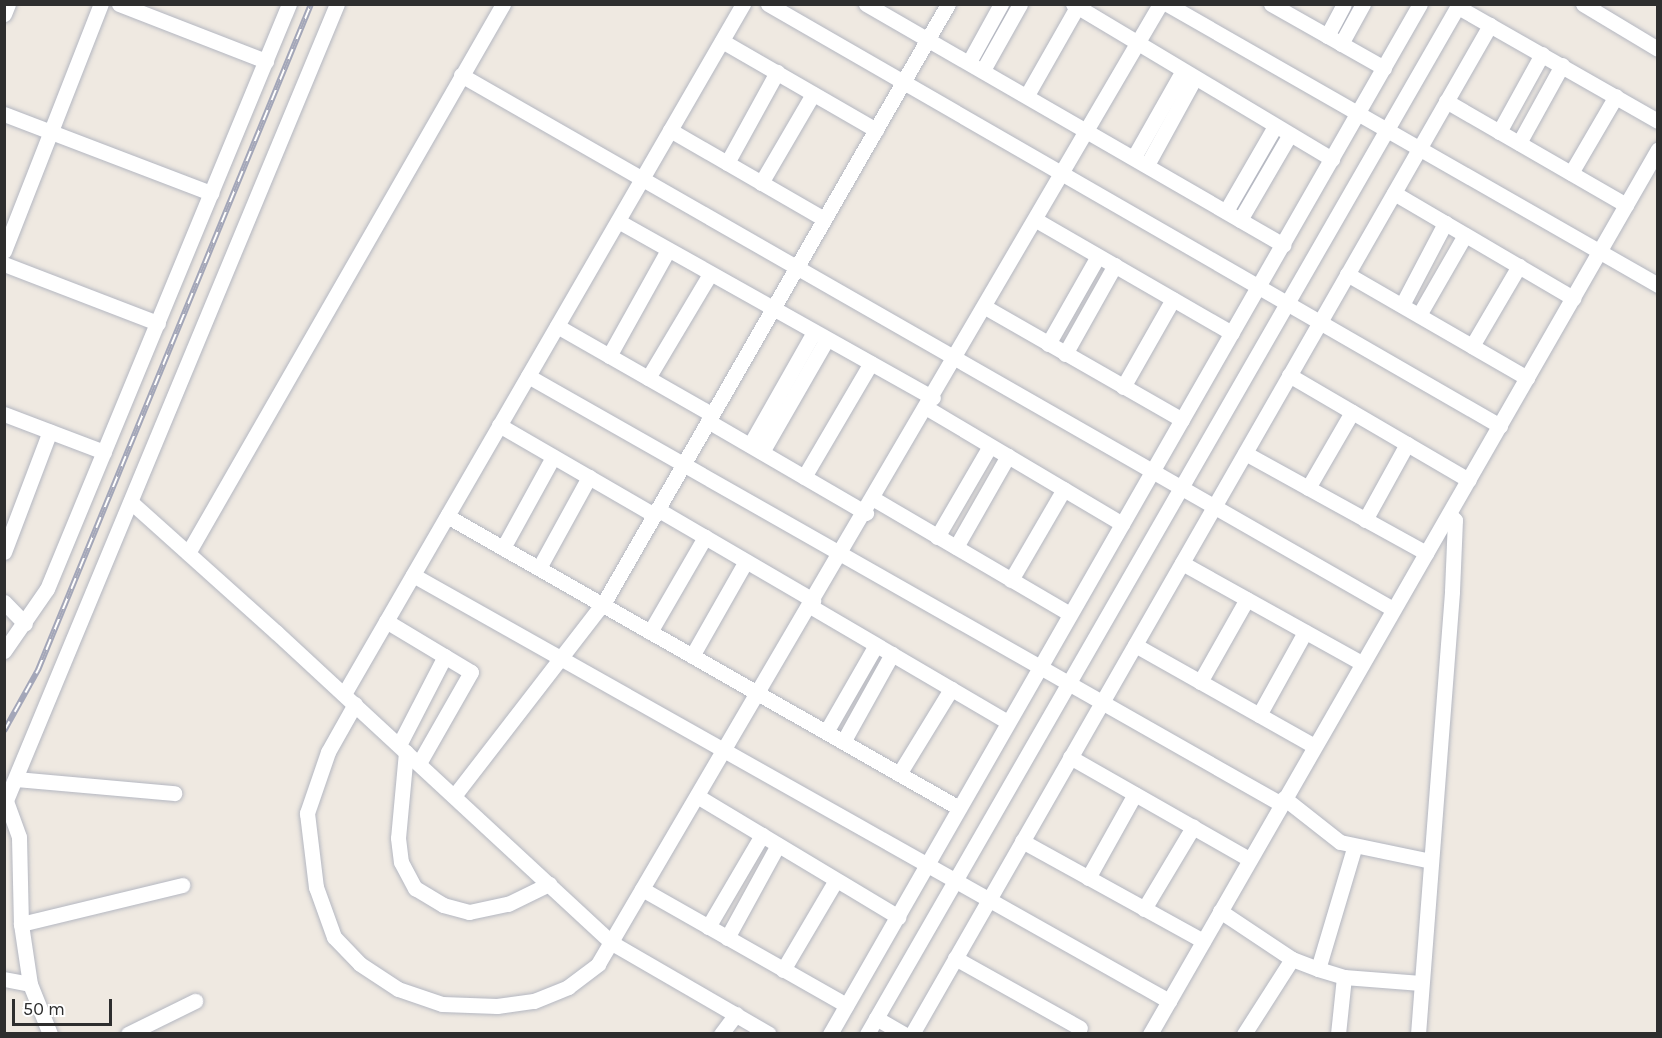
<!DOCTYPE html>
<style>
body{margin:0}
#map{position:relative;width:1662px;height:1038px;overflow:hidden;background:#efe9e1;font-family:Karla,sans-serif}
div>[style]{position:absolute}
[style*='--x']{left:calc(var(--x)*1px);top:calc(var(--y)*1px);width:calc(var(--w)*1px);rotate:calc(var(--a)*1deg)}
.roads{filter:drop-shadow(0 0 2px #b4b7c1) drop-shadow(0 0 2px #b4b7c1)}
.minor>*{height:15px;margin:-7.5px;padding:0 7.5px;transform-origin:7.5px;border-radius:7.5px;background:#fff}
.rail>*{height:6px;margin-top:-3px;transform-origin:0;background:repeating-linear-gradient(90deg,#fff 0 11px,#a3a6b8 0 22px);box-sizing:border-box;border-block:2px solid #a3a6b8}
span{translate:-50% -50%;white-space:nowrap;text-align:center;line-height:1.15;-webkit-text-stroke:4.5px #fff;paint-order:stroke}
.frame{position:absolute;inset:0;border:6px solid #2e2e2e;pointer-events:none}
.scale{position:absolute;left:12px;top:999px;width:100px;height:27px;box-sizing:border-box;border:3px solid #2e2e2e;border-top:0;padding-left:8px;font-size:18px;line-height:21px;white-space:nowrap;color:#2e2e2e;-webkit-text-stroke:4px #fff;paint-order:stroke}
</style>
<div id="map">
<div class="roads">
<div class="minor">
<i style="--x:119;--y:4;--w:158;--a:21.2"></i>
<i style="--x:768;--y:4;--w:845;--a:29.96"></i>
<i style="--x:866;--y:4;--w:482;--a:30"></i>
<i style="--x:1073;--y:4;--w:302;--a:30.9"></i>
<i style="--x:1167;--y:4;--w:566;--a:29.78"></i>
<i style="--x:1271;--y:4;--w:130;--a:29.5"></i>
<i style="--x:1583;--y:4;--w:87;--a:31"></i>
<i style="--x:1458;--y:7;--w:230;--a:29.7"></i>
<i style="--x:4;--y:14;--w:11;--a:-68"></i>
<i style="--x:1327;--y:36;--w:36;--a:-62"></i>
<i style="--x:722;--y:41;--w:178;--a:30"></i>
<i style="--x:1341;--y:44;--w:46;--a:-61.2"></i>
<i style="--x:969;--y:62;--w:66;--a:-61.1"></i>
<i style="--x:983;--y:70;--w:76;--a:-60.7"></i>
<i style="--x:461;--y:75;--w:1074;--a:29.81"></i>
<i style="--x:1027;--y:95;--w:101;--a:-60.4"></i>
<i style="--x:1446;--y:101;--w:208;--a:30"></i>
<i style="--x:4;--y:114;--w:222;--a:20.9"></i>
<i style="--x:670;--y:130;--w:178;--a:30"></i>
<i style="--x:1499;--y:132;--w:89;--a:-61.1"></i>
<i style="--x:1519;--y:143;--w:89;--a:-61.1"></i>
<i style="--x:1134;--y:157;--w:98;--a:-60.5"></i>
<i style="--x:727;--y:163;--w:104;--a:-61.2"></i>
<i style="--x:1147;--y:165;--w:98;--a:-61.3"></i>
<i style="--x:1571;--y:173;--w:89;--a:-59.7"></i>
<i style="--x:761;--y:183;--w:103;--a:-59.7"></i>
<i style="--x:1394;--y:193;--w:208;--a:30.4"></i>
<i style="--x:1226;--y:211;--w:98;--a:-60"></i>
<i style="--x:1036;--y:220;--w:226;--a:30"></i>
<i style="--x:1240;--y:220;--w:99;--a:-59.8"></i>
<i style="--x:618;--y:221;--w:361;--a:29.3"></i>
<i style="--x:4;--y:251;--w:265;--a:-68.6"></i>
<i style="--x:4;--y:264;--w:165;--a:21"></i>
<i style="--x:1347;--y:274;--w:208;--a:30"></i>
<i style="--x:1402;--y:305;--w:93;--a:-62.3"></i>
<i style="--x:985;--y:307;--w:227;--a:29.8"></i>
<i style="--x:1419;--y:315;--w:92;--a:-60.1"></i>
<i style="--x:557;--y:326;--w:177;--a:29.7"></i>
<i style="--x:1048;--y:344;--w:101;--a:-60.4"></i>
<i style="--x:1472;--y:346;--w:93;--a:-59.6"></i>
<i style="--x:1065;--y:354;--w:102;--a:-60.7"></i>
<i style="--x:609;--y:356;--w:121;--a:-60.9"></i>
<i style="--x:1289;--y:375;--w:208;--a:30.3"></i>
<i style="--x:528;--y:376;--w:866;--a:29.61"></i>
<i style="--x:648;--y:378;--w:121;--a:-59.2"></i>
<i style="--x:1123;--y:387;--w:101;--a:-60.4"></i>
<i style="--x:927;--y:408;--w:227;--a:30.7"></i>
<i style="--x:4;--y:414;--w:107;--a:20.8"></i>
<i style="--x:708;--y:421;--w:183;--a:30.2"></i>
<i style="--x:499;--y:425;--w:179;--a:30.1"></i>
<i style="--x:750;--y:445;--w:130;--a:-60.5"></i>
<i style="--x:762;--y:452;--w:130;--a:-60.1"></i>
<i style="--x:1245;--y:453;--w:207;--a:28.9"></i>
<i style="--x:804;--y:477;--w:132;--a:-59.6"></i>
<i style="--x:1308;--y:488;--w:88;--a:-59.9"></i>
<i style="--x:874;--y:499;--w:227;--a:30.4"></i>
<i style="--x:132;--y:503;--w:193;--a:41.9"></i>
<i style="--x:276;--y:632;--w:458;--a:42.8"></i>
<i style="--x:612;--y:943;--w:181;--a:30.1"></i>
<i style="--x:657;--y:509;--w:181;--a:30.3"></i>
<i style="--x:447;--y:516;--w:589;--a:29.7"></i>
<i style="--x:1365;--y:520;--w:87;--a:-61.1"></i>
<i style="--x:937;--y:537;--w:105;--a:-59.8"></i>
<i style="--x:956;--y:547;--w:105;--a:-60.3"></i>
<i style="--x:503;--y:548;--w:104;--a:-61.2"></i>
<i style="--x:4;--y:552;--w:129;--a:-69.2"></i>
<i style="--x:188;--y:553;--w:633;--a:-60.15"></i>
<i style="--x:1182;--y:563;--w:206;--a:29.1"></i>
<i style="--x:539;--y:568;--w:104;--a:-61.2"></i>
<i style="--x:413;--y:575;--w:868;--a:29.4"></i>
<i style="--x:1011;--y:580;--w:105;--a:-59.8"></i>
<i style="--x:4;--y:602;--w:30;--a:46"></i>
<i style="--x:810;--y:606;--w:229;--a:30.4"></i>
<i style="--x:386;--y:621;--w:99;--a:31"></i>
<i style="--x:471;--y:672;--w:105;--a:119.7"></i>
<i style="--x:650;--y:632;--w:110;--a:-59.9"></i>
<i style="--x:1135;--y:645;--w:206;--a:29.4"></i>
<i style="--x:4;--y:651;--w:75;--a:-55.3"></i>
<i style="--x:47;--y:589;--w:633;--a:-67.53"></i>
<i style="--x:692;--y:656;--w:109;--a:-60.4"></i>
<i style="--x:1200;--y:682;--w:95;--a:-60.5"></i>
<i style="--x:344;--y:694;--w:797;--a:-59.96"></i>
<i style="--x:355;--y:704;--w:55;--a:119.4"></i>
<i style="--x:328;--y:752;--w:65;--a:109"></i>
<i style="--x:307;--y:813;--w:75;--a:83.1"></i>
<i style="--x:316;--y:887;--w:53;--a:70.2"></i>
<i style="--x:334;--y:937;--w:37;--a:46"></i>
<i style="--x:360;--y:964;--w:45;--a:33.3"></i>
<i style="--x:398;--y:989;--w:46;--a:18.8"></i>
<i style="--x:442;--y:1004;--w:55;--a:2.1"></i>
<i style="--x:497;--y:1006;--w:37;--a:-8"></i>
<i style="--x:534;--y:1001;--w:37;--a:-22"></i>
<i style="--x:568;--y:987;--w:38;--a:-37"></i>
<i style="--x:598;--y:964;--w:1112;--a:-59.65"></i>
<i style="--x:1259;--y:715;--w:95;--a:-61"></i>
<i style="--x:826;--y:732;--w:100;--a:-60.1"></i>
<i style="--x:843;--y:742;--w:101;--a:-60.9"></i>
<i style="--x:399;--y:745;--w:100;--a:-62.7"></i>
<i style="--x:406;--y:752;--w:86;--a:95.3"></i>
<i style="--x:398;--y:838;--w:24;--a:83"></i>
<i style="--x:401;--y:862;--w:30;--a:62"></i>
<i style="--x:415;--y:888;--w:33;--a:31"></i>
<i style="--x:443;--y:905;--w:27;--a:15"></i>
<i style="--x:469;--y:912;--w:40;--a:-12"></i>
<i style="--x:508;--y:904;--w:46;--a:-26"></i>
<i style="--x:1070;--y:757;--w:206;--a:29.7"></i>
<i style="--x:899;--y:774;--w:100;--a:-58.5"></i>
<i style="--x:16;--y:779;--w:159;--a:5.1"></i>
<i style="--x:454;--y:796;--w:249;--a:-52.3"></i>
<i style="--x:606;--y:599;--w:686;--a:-60.11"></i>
<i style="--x:697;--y:796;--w:235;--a:31"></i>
<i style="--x:1284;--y:798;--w:71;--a:38.2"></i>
<i style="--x:1340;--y:842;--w:93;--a:11.8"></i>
<i style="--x:6;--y:801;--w:38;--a:70"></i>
<i style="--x:19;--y:837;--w:87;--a:88.7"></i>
<i style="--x:21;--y:924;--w:61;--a:81.5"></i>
<i style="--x:30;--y:984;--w:54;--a:68.2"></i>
<i style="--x:4;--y:805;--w:867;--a:-67.43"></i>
<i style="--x:1022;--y:841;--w:207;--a:28.9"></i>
<i style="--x:1088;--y:878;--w:96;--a:-60.8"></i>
<i style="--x:642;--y:889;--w:235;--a:29.6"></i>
<i style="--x:1144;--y:909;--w:96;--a:-59.1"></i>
<i style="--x:1220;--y:911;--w:87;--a:33.7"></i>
<i style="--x:1292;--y:959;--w:28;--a:21"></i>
<i style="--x:1318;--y:969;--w:27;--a:17"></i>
<i style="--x:1344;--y:977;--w:77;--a:4.5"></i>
<i style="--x:21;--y:924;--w:166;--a:-13.6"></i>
<i style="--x:708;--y:927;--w:107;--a:-59.6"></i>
<i style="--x:727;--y:938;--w:106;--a:-61.3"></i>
<i style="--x:955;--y:958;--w:143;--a:29.2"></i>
<i style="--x:1318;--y:969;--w:126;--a:-73.4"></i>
<i style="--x:783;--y:970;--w:104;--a:-59.5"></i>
<i style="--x:4;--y:979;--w:26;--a:11"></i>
<i style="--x:876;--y:1018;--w:32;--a:30"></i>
<i style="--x:128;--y:1034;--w:75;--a:-26.2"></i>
<i style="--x:721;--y:1034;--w:25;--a:-53"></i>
<i style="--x:830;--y:1034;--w:1187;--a:-60.2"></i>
<i style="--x:867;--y:1034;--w:1188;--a:-60.11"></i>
<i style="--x:912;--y:1034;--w:1163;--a:-60.19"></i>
<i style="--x:1150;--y:1034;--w:1020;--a:-60.14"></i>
<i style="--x:1244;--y:1034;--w:89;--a:-57.4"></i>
<i style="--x:1338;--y:1034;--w:57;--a:-84"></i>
<i style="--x:1418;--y:1034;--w:444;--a:-85.6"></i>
<i style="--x:1452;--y:591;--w:71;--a:-87.6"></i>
<i style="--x:1455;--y:520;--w:8;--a:-135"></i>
</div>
</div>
<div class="rail">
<i style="--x:4;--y:731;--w:70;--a:-60.9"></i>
<i style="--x:38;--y:670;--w:720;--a:-67.71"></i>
</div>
<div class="frame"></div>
<div class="scale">50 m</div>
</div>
